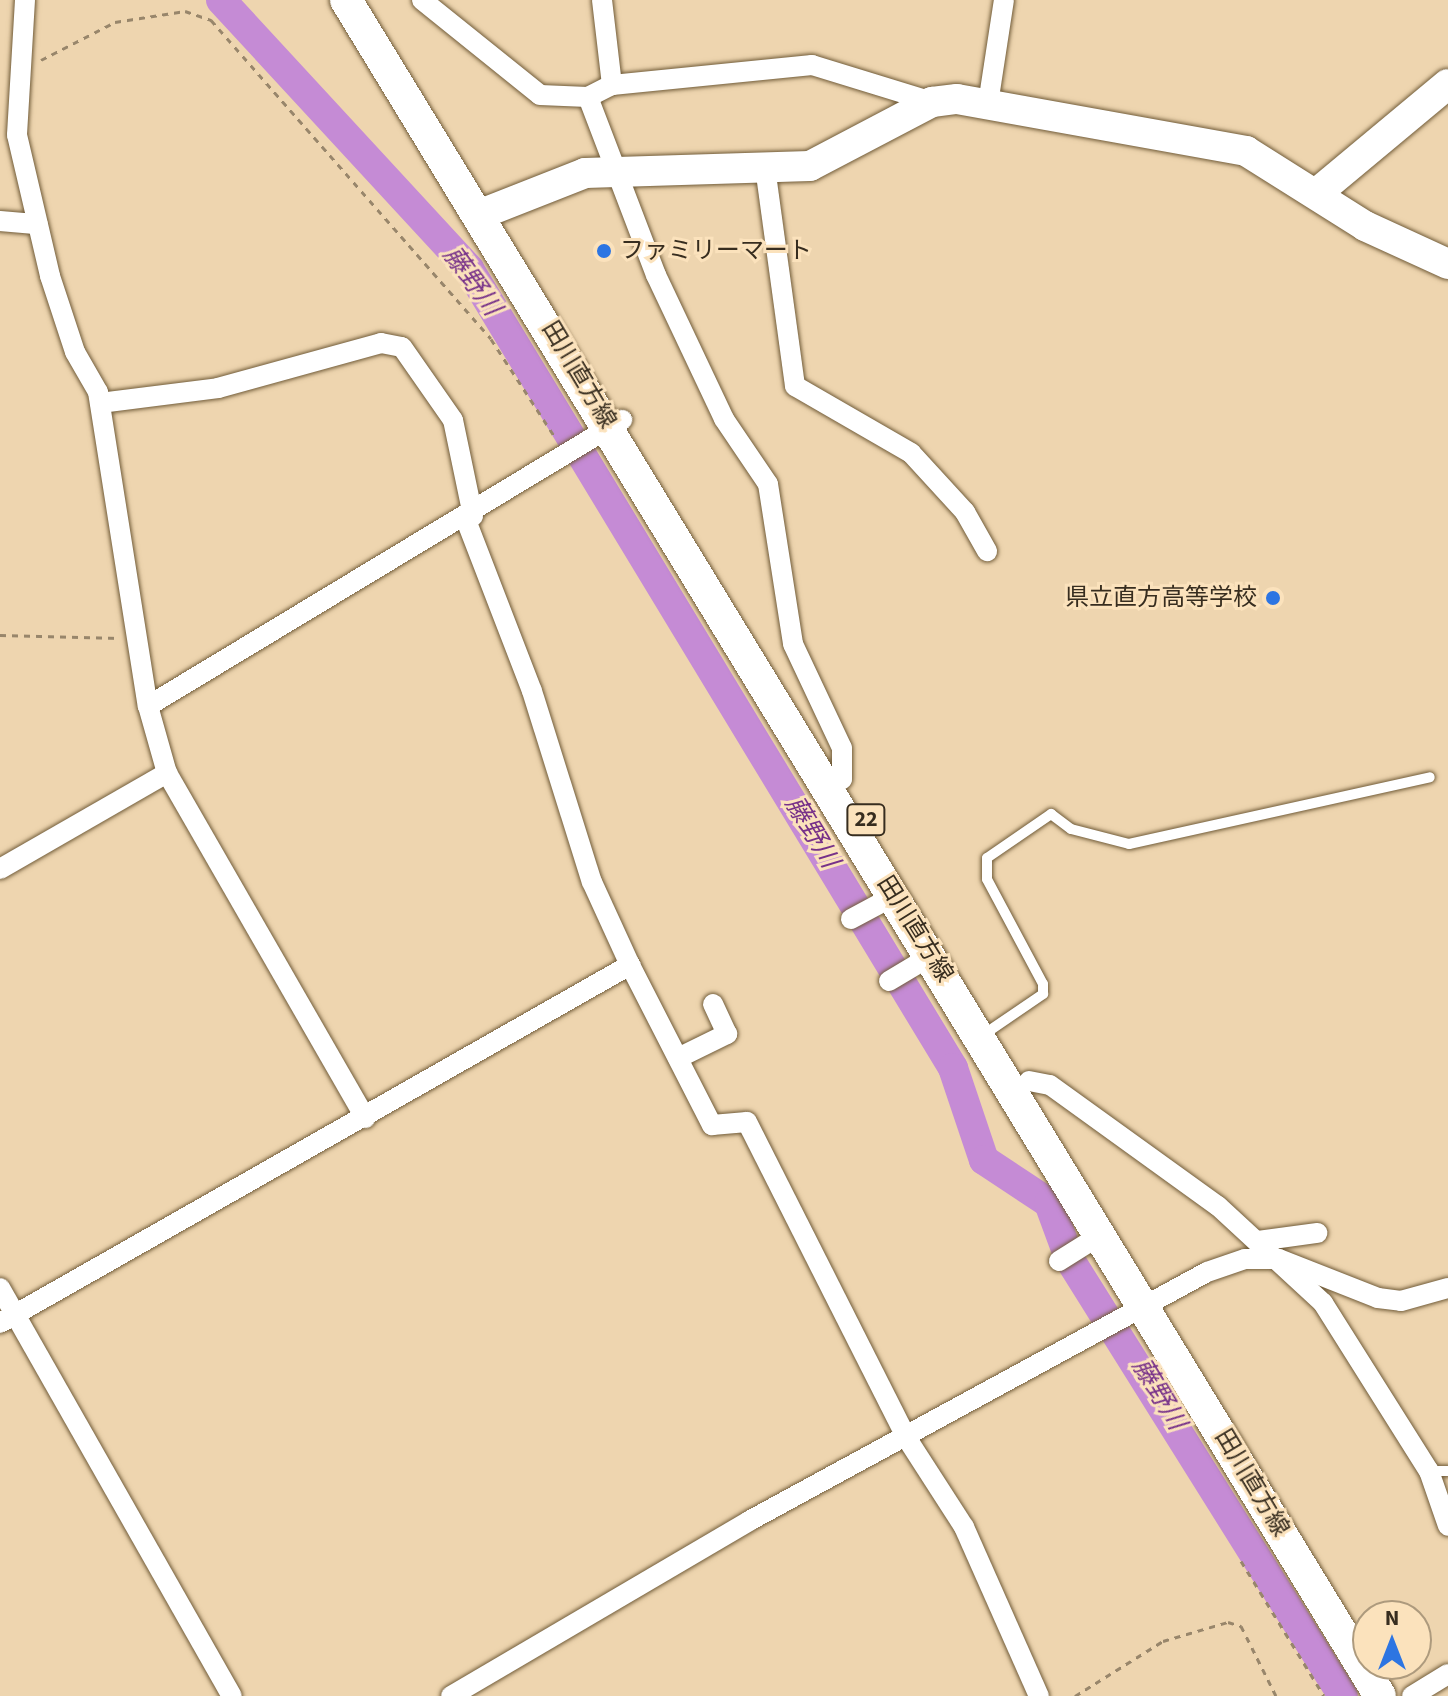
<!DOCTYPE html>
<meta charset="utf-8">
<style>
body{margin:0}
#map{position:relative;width:1448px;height:1696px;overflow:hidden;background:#eed5af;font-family:"Source Sans 3","Noto Sans JP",sans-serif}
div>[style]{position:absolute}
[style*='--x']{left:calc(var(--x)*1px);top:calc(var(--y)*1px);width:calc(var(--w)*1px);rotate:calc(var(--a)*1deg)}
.river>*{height:30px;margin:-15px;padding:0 15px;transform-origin:15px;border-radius:15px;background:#c58bd5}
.path>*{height:3px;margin-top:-1.5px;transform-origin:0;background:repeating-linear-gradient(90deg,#98866b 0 6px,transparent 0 12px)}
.roads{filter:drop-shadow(0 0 2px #715c39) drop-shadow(0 0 2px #715c39)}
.lane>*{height:10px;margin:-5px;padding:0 5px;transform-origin:5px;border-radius:5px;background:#fff}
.street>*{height:20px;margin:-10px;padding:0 10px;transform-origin:10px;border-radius:10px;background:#fff}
.secondary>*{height:30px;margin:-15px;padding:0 15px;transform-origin:15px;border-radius:15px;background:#fff}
.primary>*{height:32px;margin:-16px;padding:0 16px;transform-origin:16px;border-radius:16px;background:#fff}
.dots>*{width:22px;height:22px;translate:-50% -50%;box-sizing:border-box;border:4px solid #fbe2bc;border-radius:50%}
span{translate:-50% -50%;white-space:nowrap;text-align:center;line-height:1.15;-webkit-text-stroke:6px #fbe2bc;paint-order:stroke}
.shield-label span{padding:2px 6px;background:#fbe2bc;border:2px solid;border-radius:6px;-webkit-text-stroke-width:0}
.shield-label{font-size:22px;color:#372d1f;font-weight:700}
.poi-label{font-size:24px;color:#372d1f}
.left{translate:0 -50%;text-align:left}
.right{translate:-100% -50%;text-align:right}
.street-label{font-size:24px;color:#372d1f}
.water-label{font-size:26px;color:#773189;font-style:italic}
.north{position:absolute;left:1352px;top:1600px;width:80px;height:80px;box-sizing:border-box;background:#fbe2bc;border:2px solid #ad9a7d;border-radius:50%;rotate:0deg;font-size:22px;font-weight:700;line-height:32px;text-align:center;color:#372d1f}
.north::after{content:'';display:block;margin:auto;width:28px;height:36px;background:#2d75e2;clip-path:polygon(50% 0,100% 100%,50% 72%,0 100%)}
</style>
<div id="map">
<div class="river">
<i style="--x:221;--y:0;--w:366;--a:47.3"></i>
<i style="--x:469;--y:269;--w:934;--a:58.79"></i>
<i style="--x:953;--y:1068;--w:97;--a:71.4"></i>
<i style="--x:984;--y:1160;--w:78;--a:33.5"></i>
<i style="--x:1049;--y:1203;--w:61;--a:69.8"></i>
<i style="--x:1070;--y:1260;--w:514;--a:57.95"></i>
</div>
<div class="path">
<i style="--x:41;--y:60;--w:83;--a:-27.2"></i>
<i style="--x:115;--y:22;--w:71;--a:-8.9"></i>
<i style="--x:185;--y:11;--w:28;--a:19"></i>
<i style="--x:211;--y:20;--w:424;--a:48.7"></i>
<i style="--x:491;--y:339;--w:117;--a:56.9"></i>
<i style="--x:0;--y:635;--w:120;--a:1.4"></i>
<i style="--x:1241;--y:1561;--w:158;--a:58.4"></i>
<i style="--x:1075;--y:1696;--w:104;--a:-32"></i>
<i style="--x:1163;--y:1641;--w:68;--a:-16.3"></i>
<i style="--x:1228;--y:1622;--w:14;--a:17"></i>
<i style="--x:1241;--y:1626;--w:78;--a:63.4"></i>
</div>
<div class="roads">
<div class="lane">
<i style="--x:983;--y:1035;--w:73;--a:-34.3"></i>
<i style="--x:1043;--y:994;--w:10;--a:-90"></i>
<i style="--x:1043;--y:984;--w:119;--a:-118.1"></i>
<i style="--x:987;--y:879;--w:21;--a:-90"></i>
<i style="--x:987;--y:858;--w:78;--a:-34.5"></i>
<i style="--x:1051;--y:814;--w:25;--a:37"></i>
<i style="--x:1071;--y:829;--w:60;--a:14.5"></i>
<i style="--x:1129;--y:844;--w:308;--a:-12.5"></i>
<i style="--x:1429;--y:1471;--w:19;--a:0"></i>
</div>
<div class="street">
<i style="--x:25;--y:0;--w:135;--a:93.4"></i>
<i style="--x:17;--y:135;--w:145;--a:76.8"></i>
<i style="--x:50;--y:276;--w:80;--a:71.8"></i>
<i style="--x:75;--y:352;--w:46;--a:60.1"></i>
<i style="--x:98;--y:392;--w:318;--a:81"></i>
<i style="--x:148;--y:706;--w:70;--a:74.2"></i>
<i style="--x:167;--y:773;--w:398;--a:60.1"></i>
<i style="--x:422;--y:0;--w:151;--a:38.8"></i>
<i style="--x:540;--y:95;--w:48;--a:2.4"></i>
<i style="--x:588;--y:97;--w:27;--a:-27"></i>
<i style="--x:612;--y:85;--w:201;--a:-5.7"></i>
<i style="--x:812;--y:65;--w:126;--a:17.1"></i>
<i style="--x:602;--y:0;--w:86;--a:83.3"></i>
<i style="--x:990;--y:91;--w:92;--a:-81.3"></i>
<i style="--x:588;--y:97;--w:191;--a:69.1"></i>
<i style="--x:656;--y:275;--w:159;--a:64.7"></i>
<i style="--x:724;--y:419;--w:78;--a:55.9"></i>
<i style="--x:768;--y:484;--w:162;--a:81.1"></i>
<i style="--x:793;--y:644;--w:115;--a:64.8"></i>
<i style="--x:842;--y:748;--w:31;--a:90"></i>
<i style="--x:842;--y:779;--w:17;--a:147"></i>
<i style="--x:765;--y:167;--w:221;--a:82.2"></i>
<i style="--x:795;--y:386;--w:134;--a:30"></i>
<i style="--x:911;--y:453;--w:80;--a:47.5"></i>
<i style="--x:965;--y:512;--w:45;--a:60.6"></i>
<i style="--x:0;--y:221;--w:38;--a:5"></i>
<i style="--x:100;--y:403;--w:119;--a:-7.2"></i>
<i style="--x:218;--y:388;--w:169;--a:-15.4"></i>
<i style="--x:381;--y:343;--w:21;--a:11"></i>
<i style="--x:402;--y:347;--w:89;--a:55.1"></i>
<i style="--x:453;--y:420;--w:98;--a:78.2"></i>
<i style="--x:466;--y:520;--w:183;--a:68.9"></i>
<i style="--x:532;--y:691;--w:200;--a:72.6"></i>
<i style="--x:592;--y:882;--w:91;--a:65.4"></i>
<i style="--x:630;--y:965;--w:180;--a:62.9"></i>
<i style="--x:712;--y:1125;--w:35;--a:-5"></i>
<i style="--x:747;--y:1122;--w:353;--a:63.2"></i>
<i style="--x:906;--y:1437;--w:107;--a:57.2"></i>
<i style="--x:964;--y:1527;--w:185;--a:66.1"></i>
<i style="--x:148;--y:706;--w:554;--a:-31.11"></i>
<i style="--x:0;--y:869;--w:193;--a:-29.9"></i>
<i style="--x:851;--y:919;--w:49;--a:-28.1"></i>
<i style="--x:889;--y:981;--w:49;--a:-30.8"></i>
<i style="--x:678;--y:1058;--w:55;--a:-26.1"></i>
<i style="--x:727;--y:1034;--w:33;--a:-115"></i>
<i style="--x:1029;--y:1081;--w:21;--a:11"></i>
<i style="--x:1050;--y:1085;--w:207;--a:35.8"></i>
<i style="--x:1218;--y:1206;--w:143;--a:42.7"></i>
<i style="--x:1323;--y:1303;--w:199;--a:57.8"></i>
<i style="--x:1429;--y:1471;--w:58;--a:70.9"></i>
<i style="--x:1258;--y:1241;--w:60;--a:-7.7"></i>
<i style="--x:1059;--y:1261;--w:47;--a:-32"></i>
<i style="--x:0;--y:1288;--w:469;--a:60.4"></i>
<i style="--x:0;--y:1323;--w:725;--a:-29.61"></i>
<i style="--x:451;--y:1696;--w:346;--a:-30.4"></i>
<i style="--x:749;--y:1521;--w:521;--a:-28.53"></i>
<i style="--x:1207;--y:1272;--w:40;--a:-18.9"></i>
<i style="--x:1245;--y:1259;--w:34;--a:0"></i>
<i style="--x:1279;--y:1259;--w:106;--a:21.5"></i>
<i style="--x:1378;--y:1298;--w:23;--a:7"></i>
<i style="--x:1401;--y:1301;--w:49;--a:-15.5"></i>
<i style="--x:1412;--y:1696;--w:42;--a:-31.4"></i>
</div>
<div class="secondary">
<i style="--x:1317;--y:193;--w:170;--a:-39.8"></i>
<i style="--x:481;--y:214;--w:112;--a:-21.5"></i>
<i style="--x:585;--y:173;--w:225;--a:-1.8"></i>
<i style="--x:810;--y:166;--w:138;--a:-27.7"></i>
<i style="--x:932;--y:102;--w:25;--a:-7"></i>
<i style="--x:957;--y:99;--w:294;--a:10.2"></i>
<i style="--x:1246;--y:151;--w:141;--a:32.2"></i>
<i style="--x:1365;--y:226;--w:91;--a:24.6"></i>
</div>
<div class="primary">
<i style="--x:346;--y:0;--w:1986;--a:58.63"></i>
</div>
</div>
<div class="dots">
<i style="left:604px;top:251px;background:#2d75e2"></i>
<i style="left:1273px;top:598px;background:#2d75e2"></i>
</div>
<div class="shield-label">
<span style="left:866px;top:820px">22</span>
</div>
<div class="poi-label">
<span class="left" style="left:620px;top:251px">ファミリーマート</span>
<span class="right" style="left:1257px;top:598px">県立直方高等学校</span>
</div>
<div class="street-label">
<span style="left:579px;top:375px;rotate:59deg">田川直方線</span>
<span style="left:915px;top:929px;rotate:58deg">田川直方線</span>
<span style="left:1252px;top:1483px;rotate:59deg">田川直方線</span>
</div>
<div class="water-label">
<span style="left:472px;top:281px;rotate:54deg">藤野川</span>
<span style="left:812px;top:832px;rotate:59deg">藤野川</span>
<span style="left:1159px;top:1394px;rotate:59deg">藤野川</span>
</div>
<div class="north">N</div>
</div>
